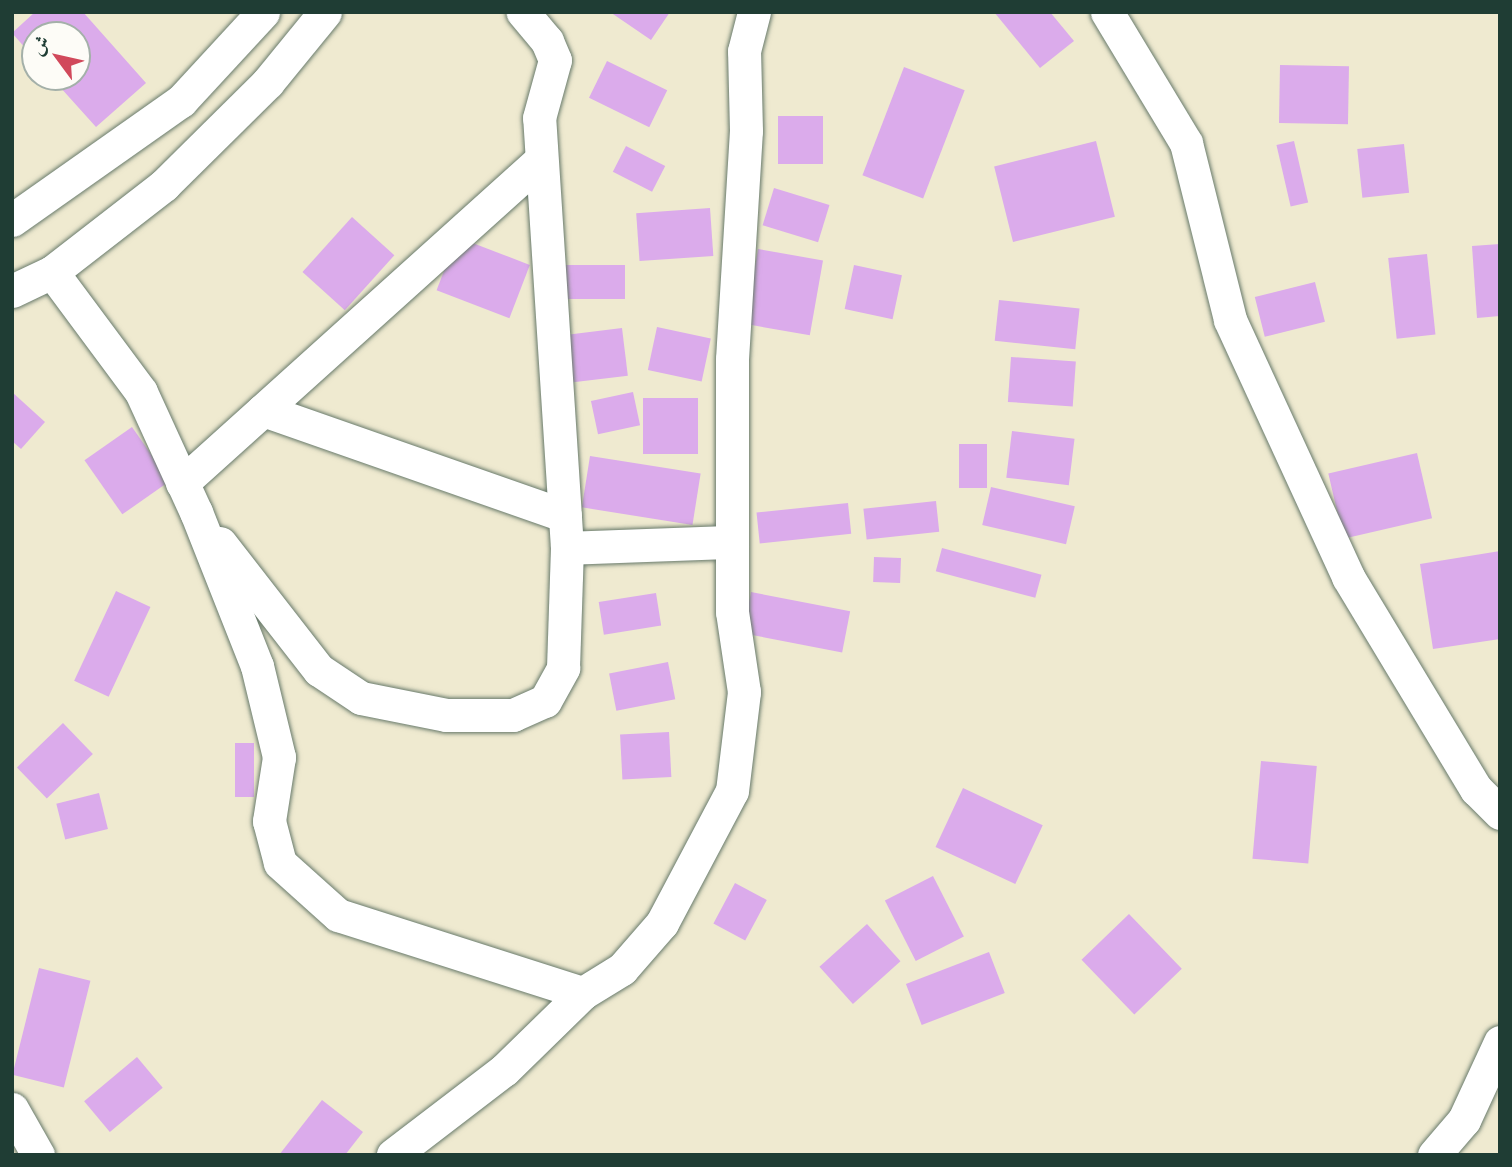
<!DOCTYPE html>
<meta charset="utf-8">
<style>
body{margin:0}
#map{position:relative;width:1512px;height:1167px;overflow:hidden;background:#efead0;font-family:"IM FELL Great Primer",Amiri,serif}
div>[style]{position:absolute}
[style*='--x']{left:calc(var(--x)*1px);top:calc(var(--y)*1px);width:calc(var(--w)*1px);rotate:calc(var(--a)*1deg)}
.building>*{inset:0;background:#dbabeb;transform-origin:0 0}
.roads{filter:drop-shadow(0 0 2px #687a6b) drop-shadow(0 0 2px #687a6b)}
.minor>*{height:33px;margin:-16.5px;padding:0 16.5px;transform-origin:16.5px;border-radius:16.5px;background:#fff}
span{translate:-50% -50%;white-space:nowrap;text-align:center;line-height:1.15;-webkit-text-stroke:6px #fdfcf7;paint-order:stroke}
.frame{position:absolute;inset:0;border:14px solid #1f3d34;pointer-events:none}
.north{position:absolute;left:21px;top:21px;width:70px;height:70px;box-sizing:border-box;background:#fdfcf7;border:2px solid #a4b0a9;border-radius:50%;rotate:303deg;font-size:19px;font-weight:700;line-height:28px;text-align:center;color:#1f3d34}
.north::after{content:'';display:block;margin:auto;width:24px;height:32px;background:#d1495b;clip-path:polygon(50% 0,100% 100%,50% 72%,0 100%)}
</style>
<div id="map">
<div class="building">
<i style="clip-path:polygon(35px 12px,83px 12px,146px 83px,96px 127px,51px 77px,77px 77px,77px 35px,35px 35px,35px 59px,12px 33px)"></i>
<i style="clip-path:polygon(610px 12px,670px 12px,651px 40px)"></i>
<i style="clip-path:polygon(994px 12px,1050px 12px,1074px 41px,1040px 68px)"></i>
<i style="left:607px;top:61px;width:67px;height:41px;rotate:26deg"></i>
<i style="left:1280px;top:65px;width:69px;height:58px;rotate:1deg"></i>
<i style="left:904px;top:67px;width:65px;height:116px;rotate:21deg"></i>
<i style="left:778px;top:116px;width:45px;height:48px"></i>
<i style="left:1096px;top:141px;width:78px;height:105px;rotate:76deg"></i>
<i style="left:1294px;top:141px;width:63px;height:18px;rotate:77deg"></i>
<i style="left:1404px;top:144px;width:49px;height:47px;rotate:84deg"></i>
<i style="left:626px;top:146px;width:44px;height:29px;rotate:27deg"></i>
<i style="left:774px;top:188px;width:58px;height:39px;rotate:17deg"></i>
<i style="left:710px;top:208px;width:48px;height:74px;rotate:86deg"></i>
<i style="left:352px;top:217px;width:57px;height:74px;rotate:42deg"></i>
<i style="left:457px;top:237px;width:78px;height:57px;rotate:21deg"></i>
<i style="clip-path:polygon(1500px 244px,1500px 316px,1477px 318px,1472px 246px)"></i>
<i style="left:758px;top:249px;width:66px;height:76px;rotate:10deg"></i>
<i style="left:1427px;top:254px;width:81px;height:39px;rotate:84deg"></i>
<i style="left:564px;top:265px;width:61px;height:34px"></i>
<i style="left:854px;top:265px;width:49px;height:45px;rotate:12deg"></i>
<i style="left:1315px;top:282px;width:41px;height:62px;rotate:76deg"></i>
<i style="left:999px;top:300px;width:81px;height:41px;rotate:6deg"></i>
<i style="left:657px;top:327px;width:55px;height:44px;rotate:12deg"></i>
<i style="left:622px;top:328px;width:48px;height:55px;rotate:83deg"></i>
<i style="left:1011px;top:357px;width:65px;height:45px;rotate:4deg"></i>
<i style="clip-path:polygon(12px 392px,45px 422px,21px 449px,12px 441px)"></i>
<i style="left:633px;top:392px;width:34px;height:43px;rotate:78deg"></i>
<i style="left:698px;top:398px;width:56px;height:55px;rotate:90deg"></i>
<i style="left:132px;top:427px;width:66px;height:58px;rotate:55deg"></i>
<i style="left:1012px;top:431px;width:63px;height:47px;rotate:7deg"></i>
<i style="left:959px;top:444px;width:28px;height:44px"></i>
<i style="left:1417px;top:453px;width:67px;height:91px;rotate:77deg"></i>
<i style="left:590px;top:456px;width:112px;height:52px;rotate:9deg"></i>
<i style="left:991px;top:487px;width:86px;height:39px;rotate:13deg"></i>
<i style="left:936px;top:501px;width:31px;height:73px;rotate:84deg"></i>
<i style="left:848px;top:503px;width:31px;height:92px;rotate:84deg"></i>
<i style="left:942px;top:548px;width:103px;height:24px;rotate:15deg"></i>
<i style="clip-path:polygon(1500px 551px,1500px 639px,1433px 649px,1420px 564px)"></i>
<i style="left:874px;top:557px;width:27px;height:25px;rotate:2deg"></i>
<i style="left:116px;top:591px;width:38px;height:99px;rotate:25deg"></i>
<i style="left:751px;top:592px;width:101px;height:42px;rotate:11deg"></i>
<i style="left:656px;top:593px;width:33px;height:58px;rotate:81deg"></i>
<i style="left:668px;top:662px;width:38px;height:60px;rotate:79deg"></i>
<i style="left:63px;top:723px;width:43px;height:64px;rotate:46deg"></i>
<i style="left:669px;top:732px;width:45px;height:49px;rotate:87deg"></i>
<i style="left:235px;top:743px;width:19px;height:54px"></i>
<i style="left:1261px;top:761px;width:56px;height:98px;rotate:5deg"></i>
<i style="left:963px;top:788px;width:88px;height:65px;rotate:25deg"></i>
<i style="left:99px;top:793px;width:37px;height:44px;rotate:76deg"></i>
<i style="left:933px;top:876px;width:68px;height:54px;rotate:63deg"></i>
<i style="left:735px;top:883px;width:36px;height:46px;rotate:28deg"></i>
<i style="left:1129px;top:914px;width:76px;height:66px;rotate:46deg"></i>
<i style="left:867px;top:924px;width:50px;height:64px;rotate:48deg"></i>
<i style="left:989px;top:952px;width:44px;height:89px;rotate:69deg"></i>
<i style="left:39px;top:968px;width:53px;height:110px;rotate:14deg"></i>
<i style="left:137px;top:1057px;width:40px;height:69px;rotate:50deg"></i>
<i style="clip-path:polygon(322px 1100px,363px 1132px,345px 1155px,279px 1155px)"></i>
</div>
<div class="roads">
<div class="minor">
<i style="--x:1107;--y:12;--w:153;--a:58.9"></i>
<i style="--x:1186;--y:143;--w:182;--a:76"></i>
<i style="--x:1230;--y:320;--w:283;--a:65.3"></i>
<i style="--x:1348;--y:577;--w:248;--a:58.9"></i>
<i style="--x:1476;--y:789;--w:34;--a:45"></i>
<i style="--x:12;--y:220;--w:207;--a:-35.2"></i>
<i style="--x:181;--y:101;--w:121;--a:-47.3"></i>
<i style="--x:52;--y:272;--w:149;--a:53.4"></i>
<i style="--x:141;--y:392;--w:132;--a:65.4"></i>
<i style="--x:196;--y:512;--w:166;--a:68.4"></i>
<i style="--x:257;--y:666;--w:94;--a:76.4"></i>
<i style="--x:279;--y:757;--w:65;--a:98.9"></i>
<i style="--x:269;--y:821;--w:43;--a:75.3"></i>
<i style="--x:280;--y:863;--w:78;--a:41.9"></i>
<i style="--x:338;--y:915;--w:257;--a:17.7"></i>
<i style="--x:583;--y:993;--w:110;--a:135.7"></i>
<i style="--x:504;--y:1070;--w:140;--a:142.6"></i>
<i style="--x:12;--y:291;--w:44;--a:-25.4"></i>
<i style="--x:52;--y:272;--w:142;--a:-37.8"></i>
<i style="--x:164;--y:185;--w:146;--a:-44.7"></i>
<i style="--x:268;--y:82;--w:90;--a:-50.8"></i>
<i style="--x:263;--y:410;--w:320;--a:19.3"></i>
<i style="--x:182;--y:483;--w:483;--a:-42"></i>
<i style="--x:220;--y:543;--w:161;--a:52.1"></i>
<i style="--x:319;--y:670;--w:50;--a:33.7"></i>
<i style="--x:361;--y:698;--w:87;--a:11.3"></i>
<i style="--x:446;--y:715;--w:67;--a:0"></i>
<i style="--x:513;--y:715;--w:35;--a:-24"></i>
<i style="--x:545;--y:701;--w:38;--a:-61"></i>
<i style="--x:563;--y:668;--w:120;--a:-88.1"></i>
<i style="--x:567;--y:548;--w:431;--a:-93.7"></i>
<i style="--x:539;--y:118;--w:60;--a:-74.6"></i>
<i style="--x:555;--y:60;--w:21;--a:-113"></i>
<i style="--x:547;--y:41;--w:38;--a:-130"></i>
<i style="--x:567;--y:548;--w:165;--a:-2.1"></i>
<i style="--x:583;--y:993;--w:46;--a:-31.6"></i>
<i style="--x:622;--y:969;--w:61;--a:-49"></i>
<i style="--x:662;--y:923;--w:149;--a:-62.1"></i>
<i style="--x:732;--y:791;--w:100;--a:-83.1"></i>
<i style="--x:744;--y:692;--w:81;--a:-98.5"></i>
<i style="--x:732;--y:612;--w:253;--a:-90"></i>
<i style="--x:732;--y:359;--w:228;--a:-86.5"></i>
<i style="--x:746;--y:131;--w:80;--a:-91.4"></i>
<i style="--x:744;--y:51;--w:40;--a:-75.6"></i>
<i style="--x:12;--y:1109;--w:53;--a:60.5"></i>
<i style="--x:1434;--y:1155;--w:46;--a:-49.4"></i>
<i style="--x:1464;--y:1120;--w:86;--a:-65.2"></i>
</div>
</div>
<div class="frame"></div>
<div class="north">ش</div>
</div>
